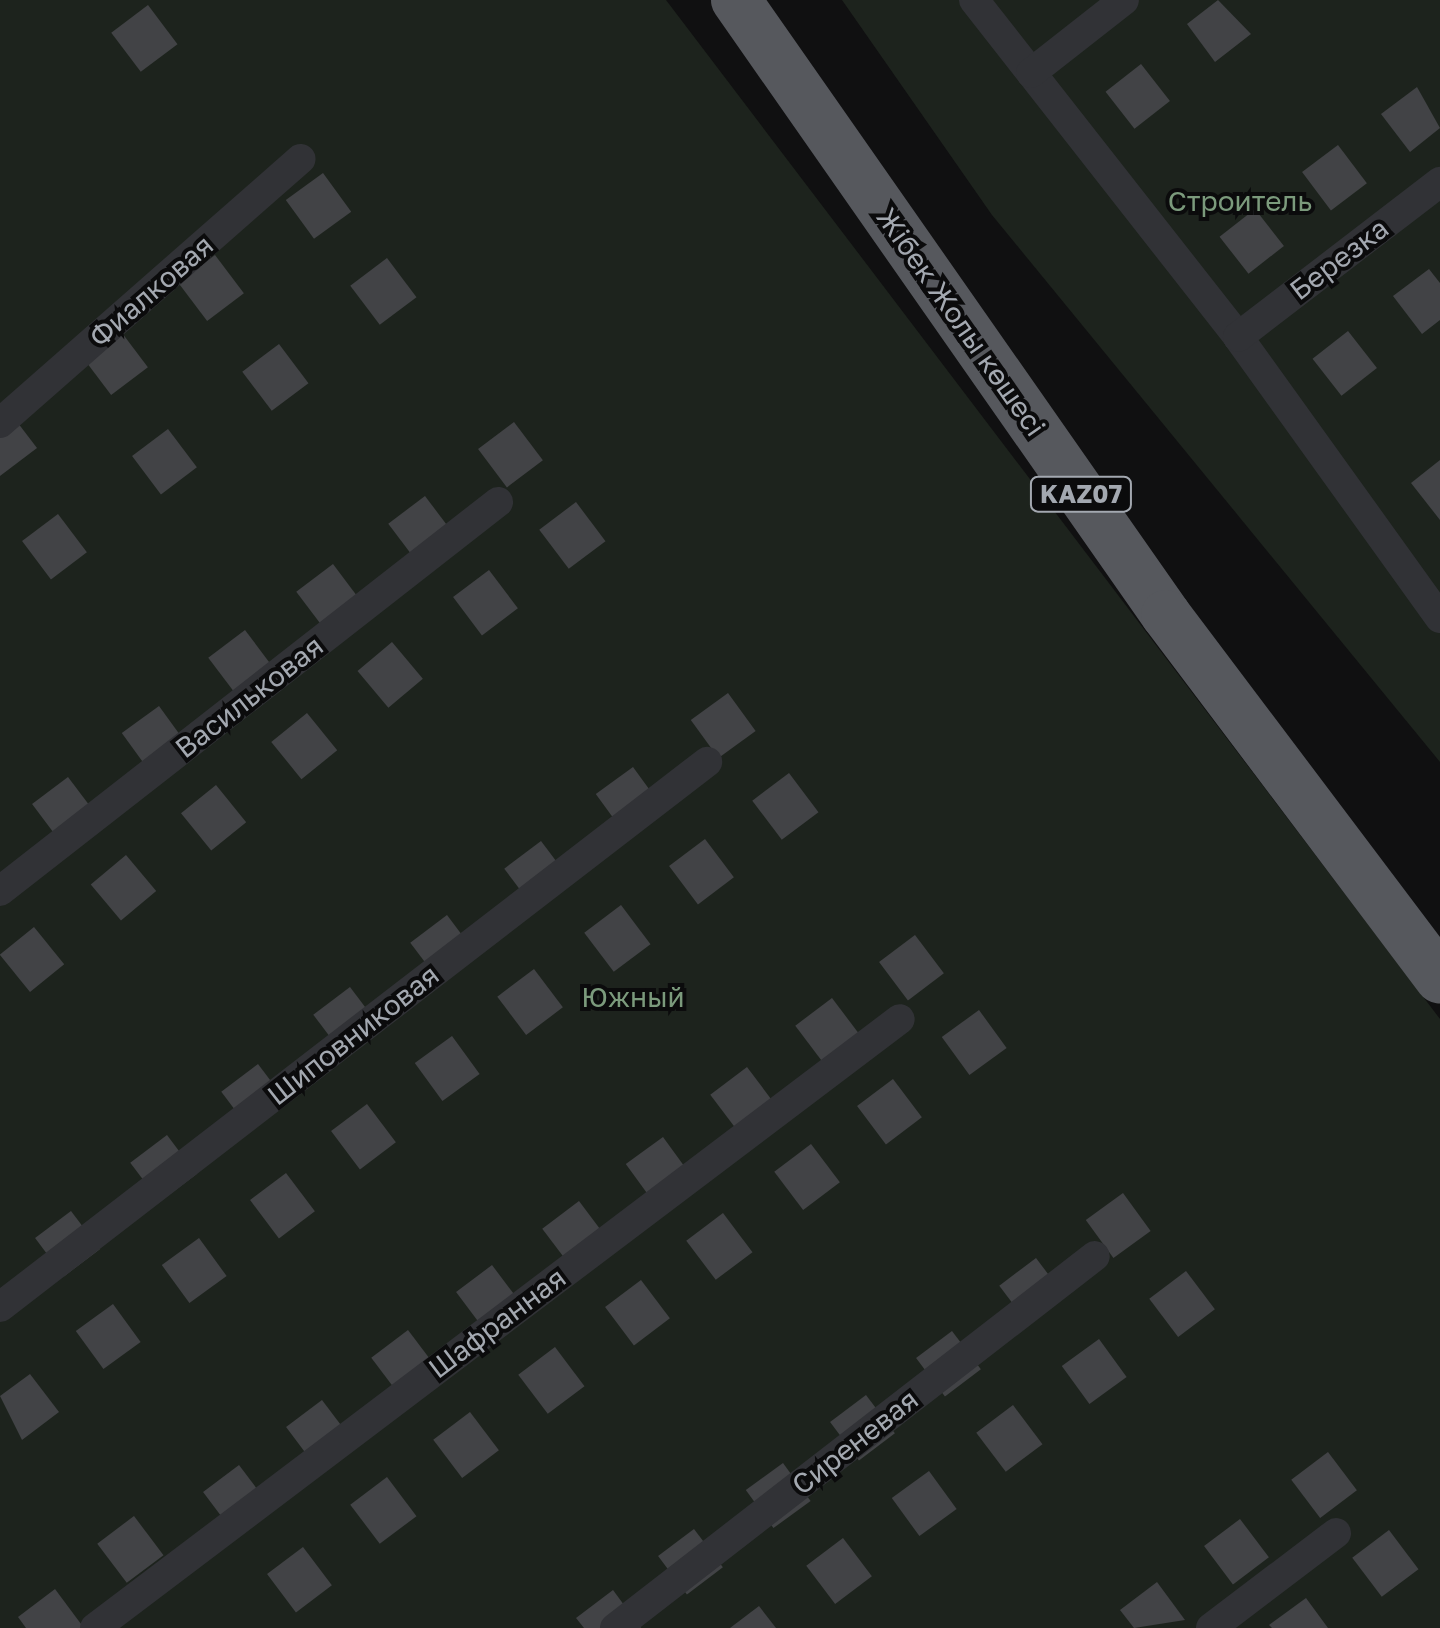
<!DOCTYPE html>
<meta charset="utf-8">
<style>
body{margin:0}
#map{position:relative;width:1440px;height:1628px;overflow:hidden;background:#101011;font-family:"Golos Text",sans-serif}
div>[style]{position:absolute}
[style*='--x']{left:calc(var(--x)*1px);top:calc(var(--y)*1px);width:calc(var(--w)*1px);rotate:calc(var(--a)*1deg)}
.green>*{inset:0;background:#1d231d}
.building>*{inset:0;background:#424346;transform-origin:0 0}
.minor>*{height:30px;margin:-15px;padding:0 15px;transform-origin:15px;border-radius:15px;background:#313236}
.trunk>*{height:50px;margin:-25px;padding:0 25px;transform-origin:25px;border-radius:25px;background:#56585d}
span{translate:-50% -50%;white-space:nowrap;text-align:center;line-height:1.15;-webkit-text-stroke:8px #0b0b0c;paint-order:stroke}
.shield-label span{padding:2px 8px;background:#0b0b0c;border:2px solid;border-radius:8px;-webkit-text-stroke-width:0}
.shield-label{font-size:25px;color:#a3a8b0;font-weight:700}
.park-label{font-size:28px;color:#7b9a7c}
.street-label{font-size:28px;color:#a3a8b0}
</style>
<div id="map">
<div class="green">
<i style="clip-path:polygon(0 0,666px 0,1440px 1019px,1440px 1628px,0 1628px)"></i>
<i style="clip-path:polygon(842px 0,1440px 0,1440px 762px,992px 215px)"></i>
</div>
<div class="building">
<i style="clip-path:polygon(1218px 0,1251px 34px,1215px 62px,1187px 24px)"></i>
<i style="left:148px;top:5px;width:49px;height:46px;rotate:53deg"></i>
<i style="left:1141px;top:64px;width:47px;height:45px;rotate:52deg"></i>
<i style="clip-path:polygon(1417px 87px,1440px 128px,1410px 152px,1381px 114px)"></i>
<i style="left:1338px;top:145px;width:48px;height:45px;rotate:53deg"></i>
<i style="left:323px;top:173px;width:48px;height:46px;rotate:54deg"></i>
<i style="left:1255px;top:209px;width:47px;height:45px;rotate:52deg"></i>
<i style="left:215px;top:255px;width:48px;height:46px;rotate:53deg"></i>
<i style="left:387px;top:258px;width:49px;height:46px;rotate:53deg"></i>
<i style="clip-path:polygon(1429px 269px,1440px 283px,1440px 320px,1422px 334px,1393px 296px)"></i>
<i style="left:119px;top:329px;width:48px;height:46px;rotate:53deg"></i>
<i style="left:1348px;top:331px;width:47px;height:45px;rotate:52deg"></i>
<i style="left:279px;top:344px;width:49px;height:46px;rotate:53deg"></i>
<i style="clip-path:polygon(8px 410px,37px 448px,0 476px,0 416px)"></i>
<i style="left:514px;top:422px;width:48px;height:45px;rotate:53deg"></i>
<i style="left:168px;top:429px;width:48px;height:45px;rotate:53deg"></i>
<i style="clip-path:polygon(1440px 460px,1440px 520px,1411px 483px)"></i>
<i style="left:425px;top:496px;width:48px;height:46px;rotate:53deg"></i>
<i style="left:576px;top:502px;width:49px;height:46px;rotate:53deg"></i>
<i style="left:58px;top:514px;width:48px;height:45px;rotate:53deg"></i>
<i style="left:333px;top:564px;width:49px;height:46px;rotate:53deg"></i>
<i style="left:489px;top:570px;width:48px;height:45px;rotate:53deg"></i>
<i style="left:245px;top:630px;width:49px;height:46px;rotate:53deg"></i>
<i style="left:392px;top:642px;width:48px;height:45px;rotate:50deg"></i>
<i style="left:728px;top:693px;width:47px;height:46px;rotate:54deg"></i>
<i style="left:159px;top:706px;width:46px;height:46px;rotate:54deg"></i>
<i style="left:307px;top:713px;width:48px;height:46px;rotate:51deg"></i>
<i style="left:633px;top:767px;width:48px;height:46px;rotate:54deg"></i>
<i style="left:789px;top:773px;width:49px;height:46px;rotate:53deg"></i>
<i style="left:68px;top:777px;width:48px;height:45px;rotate:53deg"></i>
<i style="left:216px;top:785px;width:48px;height:45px;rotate:51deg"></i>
<i style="left:705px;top:839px;width:48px;height:45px;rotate:53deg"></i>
<i style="left:541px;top:841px;width:48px;height:46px;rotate:53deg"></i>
<i style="left:126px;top:855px;width:47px;height:46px;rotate:50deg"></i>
<i style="left:621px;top:905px;width:49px;height:46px;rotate:53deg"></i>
<i style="left:447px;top:915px;width:49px;height:46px;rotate:53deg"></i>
<i style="left:34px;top:927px;width:48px;height:44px;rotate:51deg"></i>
<i style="left:915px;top:935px;width:48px;height:45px;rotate:53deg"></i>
<i style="left:534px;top:969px;width:48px;height:46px;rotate:53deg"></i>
<i style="left:350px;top:987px;width:49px;height:46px;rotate:53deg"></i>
<i style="left:832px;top:998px;width:48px;height:46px;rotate:53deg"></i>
<i style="left:979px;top:1010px;width:47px;height:46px;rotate:54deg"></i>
<i style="left:452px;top:1036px;width:47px;height:46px;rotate:54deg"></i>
<i style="left:258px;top:1064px;width:48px;height:46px;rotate:53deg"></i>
<i style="left:747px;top:1067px;width:49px;height:46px;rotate:53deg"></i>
<i style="left:893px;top:1079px;width:48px;height:45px;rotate:53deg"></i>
<i style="left:367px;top:1104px;width:48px;height:45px;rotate:53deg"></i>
<i style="left:167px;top:1135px;width:49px;height:46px;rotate:53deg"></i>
<i style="left:663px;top:1137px;width:48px;height:46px;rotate:54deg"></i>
<i style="left:811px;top:1144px;width:48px;height:46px;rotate:53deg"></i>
<i style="left:286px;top:1173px;width:48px;height:45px;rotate:53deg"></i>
<i style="left:1123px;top:1193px;width:47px;height:46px;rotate:54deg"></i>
<i style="left:579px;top:1201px;width:49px;height:46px;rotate:53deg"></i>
<i style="left:71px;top:1211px;width:48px;height:45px;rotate:53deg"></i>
<i style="left:723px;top:1213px;width:49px;height:46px;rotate:53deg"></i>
<i style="left:199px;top:1238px;width:47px;height:46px;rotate:54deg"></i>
<i style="left:1036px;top:1258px;width:48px;height:46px;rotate:53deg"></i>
<i style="left:492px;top:1265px;width:48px;height:45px;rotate:53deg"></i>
<i style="left:1186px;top:1271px;width:48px;height:46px;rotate:53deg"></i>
<i style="left:641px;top:1280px;width:48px;height:45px;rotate:53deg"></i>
<i style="left:113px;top:1304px;width:47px;height:46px;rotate:54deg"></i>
<i style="left:408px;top:1330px;width:48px;height:46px;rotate:53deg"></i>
<i style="left:952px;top:1331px;width:48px;height:45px;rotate:53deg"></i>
<i style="left:1099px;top:1339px;width:47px;height:46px;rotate:54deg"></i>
<i style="left:555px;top:1347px;width:49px;height:46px;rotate:53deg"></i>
<i style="clip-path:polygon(30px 1374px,59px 1412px,22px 1440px,0 1396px)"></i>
<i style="left:866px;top:1395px;width:48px;height:45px;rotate:53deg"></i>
<i style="left:322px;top:1400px;width:48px;height:45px;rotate:53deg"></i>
<i style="left:1013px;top:1405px;width:49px;height:46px;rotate:53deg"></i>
<i style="left:470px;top:1412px;width:48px;height:46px;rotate:53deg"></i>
<i style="left:1328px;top:1452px;width:48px;height:46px;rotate:53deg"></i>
<i style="left:783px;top:1463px;width:47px;height:46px;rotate:54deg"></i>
<i style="left:239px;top:1465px;width:48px;height:45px;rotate:53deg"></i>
<i style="left:929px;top:1471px;width:47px;height:46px;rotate:54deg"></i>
<i style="left:387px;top:1477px;width:49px;height:46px;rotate:53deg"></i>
<i style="left:134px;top:1516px;width:49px;height:46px;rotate:53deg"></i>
<i style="left:1240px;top:1519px;width:48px;height:45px;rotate:53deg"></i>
<i style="left:694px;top:1529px;width:48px;height:45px;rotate:53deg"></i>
<i style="left:1389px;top:1530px;width:49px;height:46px;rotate:53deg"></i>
<i style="left:843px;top:1538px;width:48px;height:46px;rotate:53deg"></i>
<i style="left:303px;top:1547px;width:48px;height:45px;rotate:53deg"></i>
<i style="clip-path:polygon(1157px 1582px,1185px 1620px,1134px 1628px,1120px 1610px)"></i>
<i style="clip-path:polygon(55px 1589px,84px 1628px,26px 1628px,18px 1617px)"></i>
<i style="clip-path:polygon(613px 1590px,641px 1628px,584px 1628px,576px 1618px)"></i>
<i style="clip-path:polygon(1306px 1598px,1328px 1628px,1272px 1628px,1269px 1625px)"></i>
<i style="clip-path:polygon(759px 1606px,776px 1628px,730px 1628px)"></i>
</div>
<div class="minor">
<i style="--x:974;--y:0;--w:428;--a:51.9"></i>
<i style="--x:1238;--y:337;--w:346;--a:54.3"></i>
<i style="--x:1031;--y:73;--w:118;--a:-38.1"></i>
<i style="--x:1238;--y:337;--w:255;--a:-37.5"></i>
<i style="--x:0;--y:423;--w:400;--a:-41.3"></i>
<i style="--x:0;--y:891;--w:632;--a:-37.99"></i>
<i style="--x:0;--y:1307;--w:893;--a:-37.63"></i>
<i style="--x:95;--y:1628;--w:1009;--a:-37.11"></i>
<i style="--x:615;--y:1628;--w:607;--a:-37.78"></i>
<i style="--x:1211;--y:1628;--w:157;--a:-37.2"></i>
</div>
<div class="trunk">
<i style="--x:736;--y:0;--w:750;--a:55.04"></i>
<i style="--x:1166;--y:615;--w:455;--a:53"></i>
</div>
<div class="shield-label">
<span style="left:1081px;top:494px">KAZ07</span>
</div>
<div class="park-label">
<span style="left:1240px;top:201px">Строитель</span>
<span style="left:633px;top:997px">Южный</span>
</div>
<div class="street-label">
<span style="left:1339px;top:259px;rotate:-37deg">Березка</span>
<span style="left:151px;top:291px;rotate:-41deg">Фиалковая</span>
<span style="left:961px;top:322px;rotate:55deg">Жібек Жолы көшесі</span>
<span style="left:249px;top:697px;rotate:-38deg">Васильковая</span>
<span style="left:353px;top:1035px;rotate:-38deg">Шиповниковая</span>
<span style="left:497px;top:1323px;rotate:-37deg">Шафранная</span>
<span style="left:855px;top:1442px;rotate:-38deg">Сиреневая</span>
</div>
</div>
